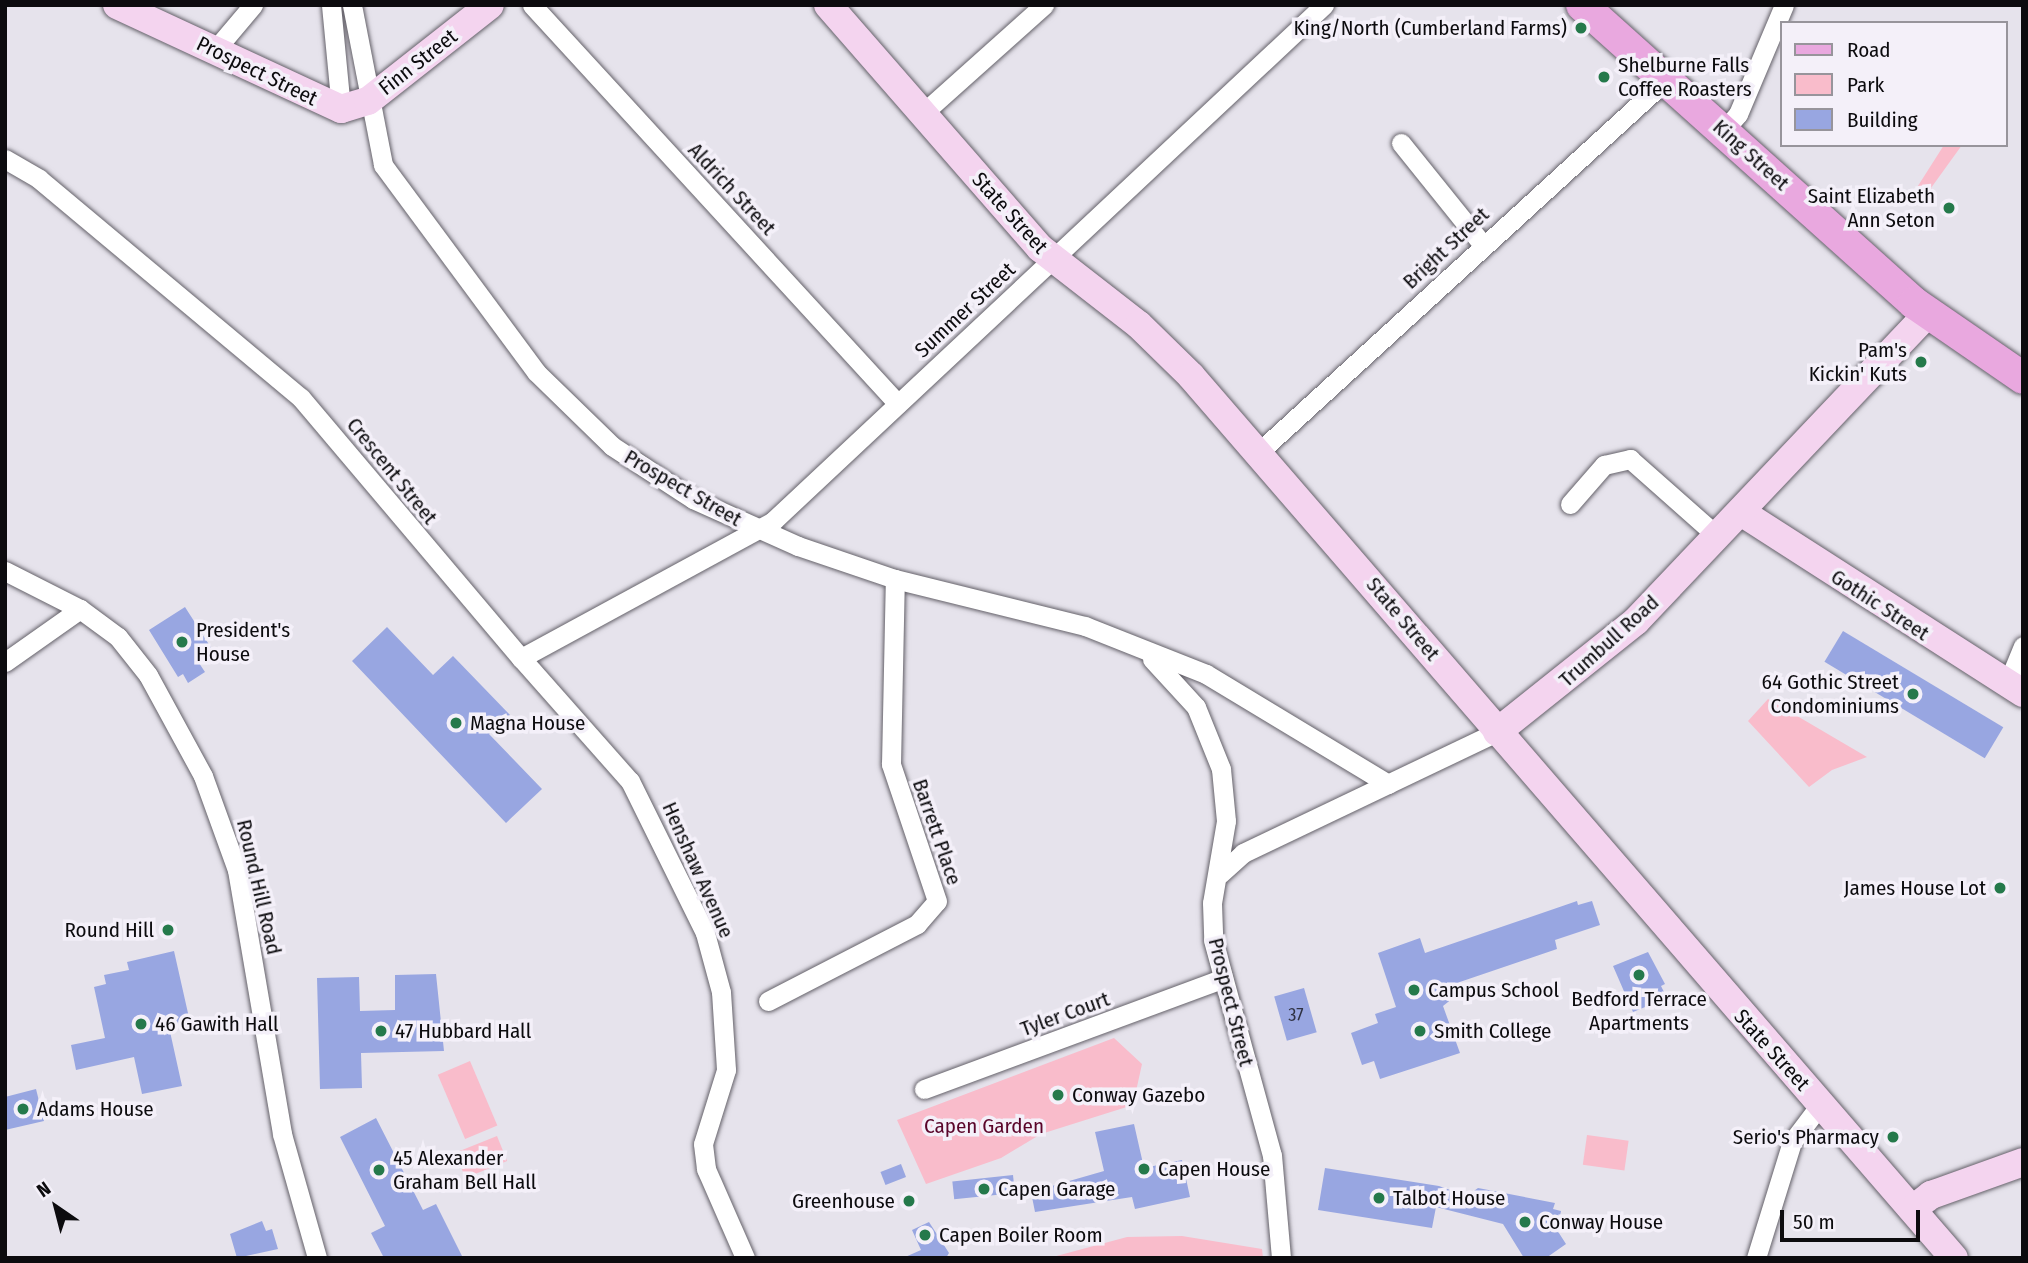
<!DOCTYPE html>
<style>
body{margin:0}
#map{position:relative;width:2028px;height:1263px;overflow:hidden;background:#e6e3ec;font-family:"Fira Sans Condensed",sans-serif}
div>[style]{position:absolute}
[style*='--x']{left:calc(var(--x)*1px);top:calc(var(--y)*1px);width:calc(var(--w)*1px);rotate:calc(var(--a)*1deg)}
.green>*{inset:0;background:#f9bccb;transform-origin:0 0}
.building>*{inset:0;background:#98a6e1;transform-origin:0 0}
.roads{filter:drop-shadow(0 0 2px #646169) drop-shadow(0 0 2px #646169)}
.street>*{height:19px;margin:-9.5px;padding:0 9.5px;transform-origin:9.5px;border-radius:9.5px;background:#fff}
.secondary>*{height:28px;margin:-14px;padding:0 14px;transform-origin:14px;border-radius:14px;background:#f4d4ef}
.primary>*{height:32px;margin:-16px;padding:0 16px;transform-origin:16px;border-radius:16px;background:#e9a8df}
.dots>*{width:19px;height:19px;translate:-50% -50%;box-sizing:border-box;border:4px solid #f4f0f9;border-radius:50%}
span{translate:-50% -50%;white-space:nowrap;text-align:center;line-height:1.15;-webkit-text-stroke:7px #f4f0f9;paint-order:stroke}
.number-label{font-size:18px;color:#2f3243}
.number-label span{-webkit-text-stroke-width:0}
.poi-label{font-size:21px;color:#0c0b0e}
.right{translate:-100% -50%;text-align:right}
.left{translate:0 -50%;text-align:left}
.street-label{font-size:21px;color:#0c0b0e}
.park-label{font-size:21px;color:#5a052a}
.frame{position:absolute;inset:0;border:7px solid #0c0b0e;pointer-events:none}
.legend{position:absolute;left:1780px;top:21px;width:228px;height:126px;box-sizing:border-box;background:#f4f0f9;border:2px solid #97949b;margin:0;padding:9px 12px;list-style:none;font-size:21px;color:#0c0b0e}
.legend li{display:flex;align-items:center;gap:14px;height:35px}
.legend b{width:35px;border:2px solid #97949b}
.north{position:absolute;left:21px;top:1172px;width:70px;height:70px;-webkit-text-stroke:5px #f4f0f9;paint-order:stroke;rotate:325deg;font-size:19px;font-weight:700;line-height:28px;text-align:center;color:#0c0b0e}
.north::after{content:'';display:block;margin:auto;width:24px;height:32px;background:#0c0b0e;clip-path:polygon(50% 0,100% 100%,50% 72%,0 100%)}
.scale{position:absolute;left:1780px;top:1210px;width:140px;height:32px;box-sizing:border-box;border:4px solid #0c0b0e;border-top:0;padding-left:9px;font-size:21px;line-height:24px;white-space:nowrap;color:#0c0b0e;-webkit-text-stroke:5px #f4f0f9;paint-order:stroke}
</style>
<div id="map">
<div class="green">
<i style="clip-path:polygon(1944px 145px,1962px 145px,1931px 188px,1936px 192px,1931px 200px,1916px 189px)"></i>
<i style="clip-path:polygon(1768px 699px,1867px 757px,1832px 770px,1809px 787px,1748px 721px)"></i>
<i style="clip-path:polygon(1114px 1038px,1142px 1064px,1133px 1105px,1041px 1134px,1001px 1158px,926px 1184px,897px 1120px)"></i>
<i style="left:470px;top:1061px;width:70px;height:35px;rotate:67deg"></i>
<i style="left:1587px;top:1135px;width:42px;height:30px;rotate:8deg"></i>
<i style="left:497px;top:1136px;width:27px;height:45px;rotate:68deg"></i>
<i style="clip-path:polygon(1182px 1236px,1262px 1249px,1263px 1258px,1049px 1258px,1127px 1237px)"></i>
</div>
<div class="building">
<i style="clip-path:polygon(185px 607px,215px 654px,199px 663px,205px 672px,188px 683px,183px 674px,178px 677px,149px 630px)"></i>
<i style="clip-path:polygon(387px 627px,433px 675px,453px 656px,510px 715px,489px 734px,542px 789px,506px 823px,352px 661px)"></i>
<i style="left:1843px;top:631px;width:187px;height:36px;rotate:31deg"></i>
<i style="clip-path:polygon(1577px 901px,1578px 905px,1592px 901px,1600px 925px,1555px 940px,1557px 949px,1448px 986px,1453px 998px,1443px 1006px,1460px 1053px,1380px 1079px,1374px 1061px,1362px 1065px,1351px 1033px,1378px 1023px,1375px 1014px,1396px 1007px,1378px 953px,1420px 938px,1425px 953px)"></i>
<i style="clip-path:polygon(174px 951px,190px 1022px,169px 1027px,182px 1086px,142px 1094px,134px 1057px,76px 1070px,71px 1045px,105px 1038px,94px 987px,106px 984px,104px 975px,129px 970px,127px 962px)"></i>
<i style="clip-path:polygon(1648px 952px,1665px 984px,1661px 986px,1667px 998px,1633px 1012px,1613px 966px)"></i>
<i style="clip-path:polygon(436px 974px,444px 1051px,361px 1053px,362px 1088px,320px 1089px,317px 978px,359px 977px,360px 1011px,395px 1010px,395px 975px)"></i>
<i style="left:1304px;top:988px;width:46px;height:31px;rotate:74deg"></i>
<i style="clip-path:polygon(36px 1089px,44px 1121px,5px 1130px,5px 1097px)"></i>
<i style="clip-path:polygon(376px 1118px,423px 1210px,436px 1204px,463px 1258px,384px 1258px,371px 1233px,385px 1226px,340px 1137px)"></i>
<i style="clip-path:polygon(1134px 1124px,1144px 1168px,1182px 1160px,1190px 1197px,1135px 1209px,1132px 1197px,1035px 1212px,1031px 1192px,1104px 1171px,1095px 1132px)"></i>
<i style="left:901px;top:1164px;width:14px;height:22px;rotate:69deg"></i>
<i style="clip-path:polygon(1325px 1168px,1439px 1186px,1467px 1196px,1478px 1188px,1555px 1203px,1553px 1209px,1561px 1211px,1557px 1230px,1566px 1244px,1546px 1258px,1524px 1258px,1503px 1224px,1436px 1207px,1432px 1228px,1318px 1210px)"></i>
<i style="left:1013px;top:1175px;width:18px;height:61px;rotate:84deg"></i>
<i style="clip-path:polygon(262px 1221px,266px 1231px,272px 1229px,278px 1249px,237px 1258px,230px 1234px)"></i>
<i style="clip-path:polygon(929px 1222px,949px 1253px,946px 1258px,903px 1258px,921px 1250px,912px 1230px)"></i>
</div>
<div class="roads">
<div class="street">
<i style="--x:331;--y:5;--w:104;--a:84.5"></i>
<i style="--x:352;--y:5;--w:163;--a:79"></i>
<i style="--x:383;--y:165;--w:257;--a:53.5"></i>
<i style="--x:536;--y:372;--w:106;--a:44.2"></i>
<i style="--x:612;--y:446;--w:97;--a:33.2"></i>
<i style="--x:693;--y:499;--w:115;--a:24.1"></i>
<i style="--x:798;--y:546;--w:102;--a:18.8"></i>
<i style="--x:895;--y:579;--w:196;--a:13.9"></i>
<i style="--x:1085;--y:626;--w:130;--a:21.6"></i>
<i style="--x:1206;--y:674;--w:213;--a:31.1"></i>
<i style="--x:532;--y:5;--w:541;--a:47.47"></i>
<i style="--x:215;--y:50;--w:59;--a:-49.8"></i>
<i style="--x:922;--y:114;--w:164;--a:-41.8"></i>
<i style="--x:1724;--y:130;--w:21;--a:-49"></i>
<i style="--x:1738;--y:114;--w:118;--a:-67.1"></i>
<i style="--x:1401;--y:143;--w:131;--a:51.2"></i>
<i style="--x:5;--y:159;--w:39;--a:30"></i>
<i style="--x:39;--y:179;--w:341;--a:39.9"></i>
<i style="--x:301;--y:398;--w:341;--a:49.8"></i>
<i style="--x:521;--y:658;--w:287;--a:-28.5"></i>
<i style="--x:773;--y:521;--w:755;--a:-43.12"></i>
<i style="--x:1259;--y:452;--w:553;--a:-42.43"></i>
<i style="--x:1570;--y:504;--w:52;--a:-48.9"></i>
<i style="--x:1604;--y:465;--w:27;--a:-13"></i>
<i style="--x:1630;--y:459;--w:116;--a:41.5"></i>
<i style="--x:5;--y:571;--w:84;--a:26.9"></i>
<i style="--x:80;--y:609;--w:47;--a:36.4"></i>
<i style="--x:118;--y:637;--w:48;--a:51.7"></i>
<i style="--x:148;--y:675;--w:115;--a:61.4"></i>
<i style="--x:203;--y:776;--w:100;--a:70.1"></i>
<i style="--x:237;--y:870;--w:268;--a:80.3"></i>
<i style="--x:282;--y:1134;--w:129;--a:74.2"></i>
<i style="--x:521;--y:658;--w:164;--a:48.5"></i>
<i style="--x:630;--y:781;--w:169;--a:63.7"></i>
<i style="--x:705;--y:933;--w:61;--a:74.8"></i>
<i style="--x:721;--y:992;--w:78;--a:86.3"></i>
<i style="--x:726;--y:1070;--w:77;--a:107.3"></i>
<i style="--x:703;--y:1144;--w:25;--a:83"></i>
<i style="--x:706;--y:1169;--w:97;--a:66.3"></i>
<i style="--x:1152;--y:659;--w:65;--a:47.5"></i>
<i style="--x:1196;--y:707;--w:67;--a:68"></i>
<i style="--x:1221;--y:769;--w:52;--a:84.5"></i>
<i style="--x:1226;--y:821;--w:83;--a:99.7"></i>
<i style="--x:1212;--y:903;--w:37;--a:88"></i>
<i style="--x:1213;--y:940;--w:223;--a:74.7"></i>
<i style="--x:1272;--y:1155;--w:103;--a:85"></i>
<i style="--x:5;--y:662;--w:92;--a:-35.2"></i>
<i style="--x:2007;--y:685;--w:42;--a:-67.7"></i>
<i style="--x:1220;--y:874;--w:31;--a:-42"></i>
<i style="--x:1243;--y:853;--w:281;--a:-25.5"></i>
<i style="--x:768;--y:1001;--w:168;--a:-27.3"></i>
<i style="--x:917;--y:924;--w:30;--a:-49"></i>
<i style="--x:937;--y:901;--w:145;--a:-108.6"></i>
<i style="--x:891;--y:764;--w:185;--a:-88.8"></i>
<i style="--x:924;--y:1089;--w:317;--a:-20.3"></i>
<i style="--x:1756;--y:1258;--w:121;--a:-72.8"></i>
<i style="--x:1792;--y:1142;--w:46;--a:-52.9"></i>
</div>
<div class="secondary">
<i style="--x:117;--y:5;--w:247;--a:24.9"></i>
<i style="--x:341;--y:109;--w:28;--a:-17"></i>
<i style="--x:368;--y:101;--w:155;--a:-38.2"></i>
<i style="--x:828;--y:5;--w:322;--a:48.9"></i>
<i style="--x:1040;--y:248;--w:125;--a:37.9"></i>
<i style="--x:1139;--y:325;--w:73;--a:44.4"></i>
<i style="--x:1191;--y:376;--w:1166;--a:49.14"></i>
<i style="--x:1741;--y:512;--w:335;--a:32.7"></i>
<i style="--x:1497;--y:732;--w:178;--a:-38.6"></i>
<i style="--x:1636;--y:621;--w:423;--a:-46.5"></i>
<i style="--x:1913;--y:1209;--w:23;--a:-38"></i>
<i style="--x:1931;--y:1195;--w:98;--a:-19.7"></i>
</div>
<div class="primary">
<i style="--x:1582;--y:5;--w:446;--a:41.9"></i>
<i style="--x:1914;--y:303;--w:132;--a:34.5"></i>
</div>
</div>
<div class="dots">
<i style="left:1581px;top:28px;background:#25794b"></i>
<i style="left:1604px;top:77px;background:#25794b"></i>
<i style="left:1949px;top:208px;background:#25794b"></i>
<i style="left:1921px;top:362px;background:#25794b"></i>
<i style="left:182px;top:642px;background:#25794b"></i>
<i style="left:1913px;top:694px;background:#25794b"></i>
<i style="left:456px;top:723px;background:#25794b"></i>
<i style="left:2000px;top:888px;background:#25794b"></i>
<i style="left:168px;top:930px;background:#25794b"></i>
<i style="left:1639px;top:975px;background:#25794b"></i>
<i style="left:1414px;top:990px;background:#25794b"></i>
<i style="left:141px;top:1024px;background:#25794b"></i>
<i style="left:381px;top:1031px;background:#25794b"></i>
<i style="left:1420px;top:1031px;background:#25794b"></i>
<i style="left:1058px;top:1095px;background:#25794b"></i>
<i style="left:23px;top:1109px;background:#25794b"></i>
<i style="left:1893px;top:1137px;background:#25794b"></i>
<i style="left:1144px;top:1169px;background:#25794b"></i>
<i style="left:379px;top:1170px;background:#25794b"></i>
<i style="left:984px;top:1189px;background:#25794b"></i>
<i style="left:1379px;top:1198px;background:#25794b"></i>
<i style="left:909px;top:1201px;background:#25794b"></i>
<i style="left:1525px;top:1222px;background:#25794b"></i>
<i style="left:925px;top:1235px;background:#25794b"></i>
</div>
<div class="number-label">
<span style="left:1296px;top:1015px">37</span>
</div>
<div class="poi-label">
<span class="right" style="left:1567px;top:28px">King/North (Cumberland Farms)</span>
<span class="left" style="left:1618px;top:77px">Shelburne Falls<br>Coffee Roasters</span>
<span class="right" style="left:1935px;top:208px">Saint Elizabeth<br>Ann Seton</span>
<span class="right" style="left:1907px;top:362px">Pam's<br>Kickin' Kuts</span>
<span class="left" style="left:196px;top:642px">President's<br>House</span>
<span class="right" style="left:1899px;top:694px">64 Gothic Street<br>Condominiums</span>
<span class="left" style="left:470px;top:723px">Magna House</span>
<span class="right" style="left:1986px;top:888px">James House Lot</span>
<span class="right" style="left:154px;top:930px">Round Hill</span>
<span class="left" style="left:1428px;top:990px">Campus School</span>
<span style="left:1639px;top:1011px">Bedford Terrace<br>Apartments</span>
<span class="left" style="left:155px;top:1024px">46 Gawith Hall</span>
<span class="left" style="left:395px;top:1031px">47 Hubbard Hall</span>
<span class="left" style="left:1434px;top:1031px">Smith College</span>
<span class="left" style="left:1072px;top:1095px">Conway Gazebo</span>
<span class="left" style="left:37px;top:1109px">Adams House</span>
<span class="right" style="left:1879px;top:1137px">Serio's Pharmacy</span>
<span class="left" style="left:393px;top:1170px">45 Alexander<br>Graham Bell Hall</span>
<span class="left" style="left:1158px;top:1169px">Capen House</span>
<span class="left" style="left:998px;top:1189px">Capen Garage</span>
<span class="left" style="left:1393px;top:1198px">Talbot House</span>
<span class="right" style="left:895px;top:1201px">Greenhouse</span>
<span class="left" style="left:1539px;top:1222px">Conway House</span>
<span class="left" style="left:939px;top:1235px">Capen Boiler Room</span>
</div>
<div class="street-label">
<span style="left:418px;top:62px;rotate:-38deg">Finn Street</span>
<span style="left:257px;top:71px;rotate:26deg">Prospect Street</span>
<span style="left:1751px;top:155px;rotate:42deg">King Street</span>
<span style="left:732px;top:189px;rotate:47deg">Aldrich Street</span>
<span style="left:1010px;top:213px;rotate:48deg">State Street</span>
<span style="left:1446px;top:248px;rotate:-43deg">Bright Street</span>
<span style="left:965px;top:310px;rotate:-43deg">Summer Street</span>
<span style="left:392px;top:471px;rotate:51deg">Crescent Street</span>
<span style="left:683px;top:488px;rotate:30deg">Prospect Street</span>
<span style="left:1880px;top:605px;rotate:33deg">Gothic Street</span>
<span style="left:1403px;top:619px;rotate:50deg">State Street</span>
<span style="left:1609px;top:641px;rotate:-42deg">Trumbull Road</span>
<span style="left:937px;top:832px;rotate:71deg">Barrett Place</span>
<span style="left:698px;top:870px;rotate:66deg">Henshaw Avenue</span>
<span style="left:259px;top:887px;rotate:77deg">Round Hill Road</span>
<span style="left:1231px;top:1002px;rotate:76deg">Prospect Street</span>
<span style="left:1065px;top:1014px;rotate:-20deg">Tyler Court</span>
<span style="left:1772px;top:1050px;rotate:48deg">State Street</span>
</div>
<div class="park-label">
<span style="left:984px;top:1126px">Capen Garden</span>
</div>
<div class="frame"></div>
<ul class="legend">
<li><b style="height:9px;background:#e9a8df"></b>Road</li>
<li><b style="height:19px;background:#f9bccb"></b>Park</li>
<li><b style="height:19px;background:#98a6e1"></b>Building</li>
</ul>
<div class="north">N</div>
<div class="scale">50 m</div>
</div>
